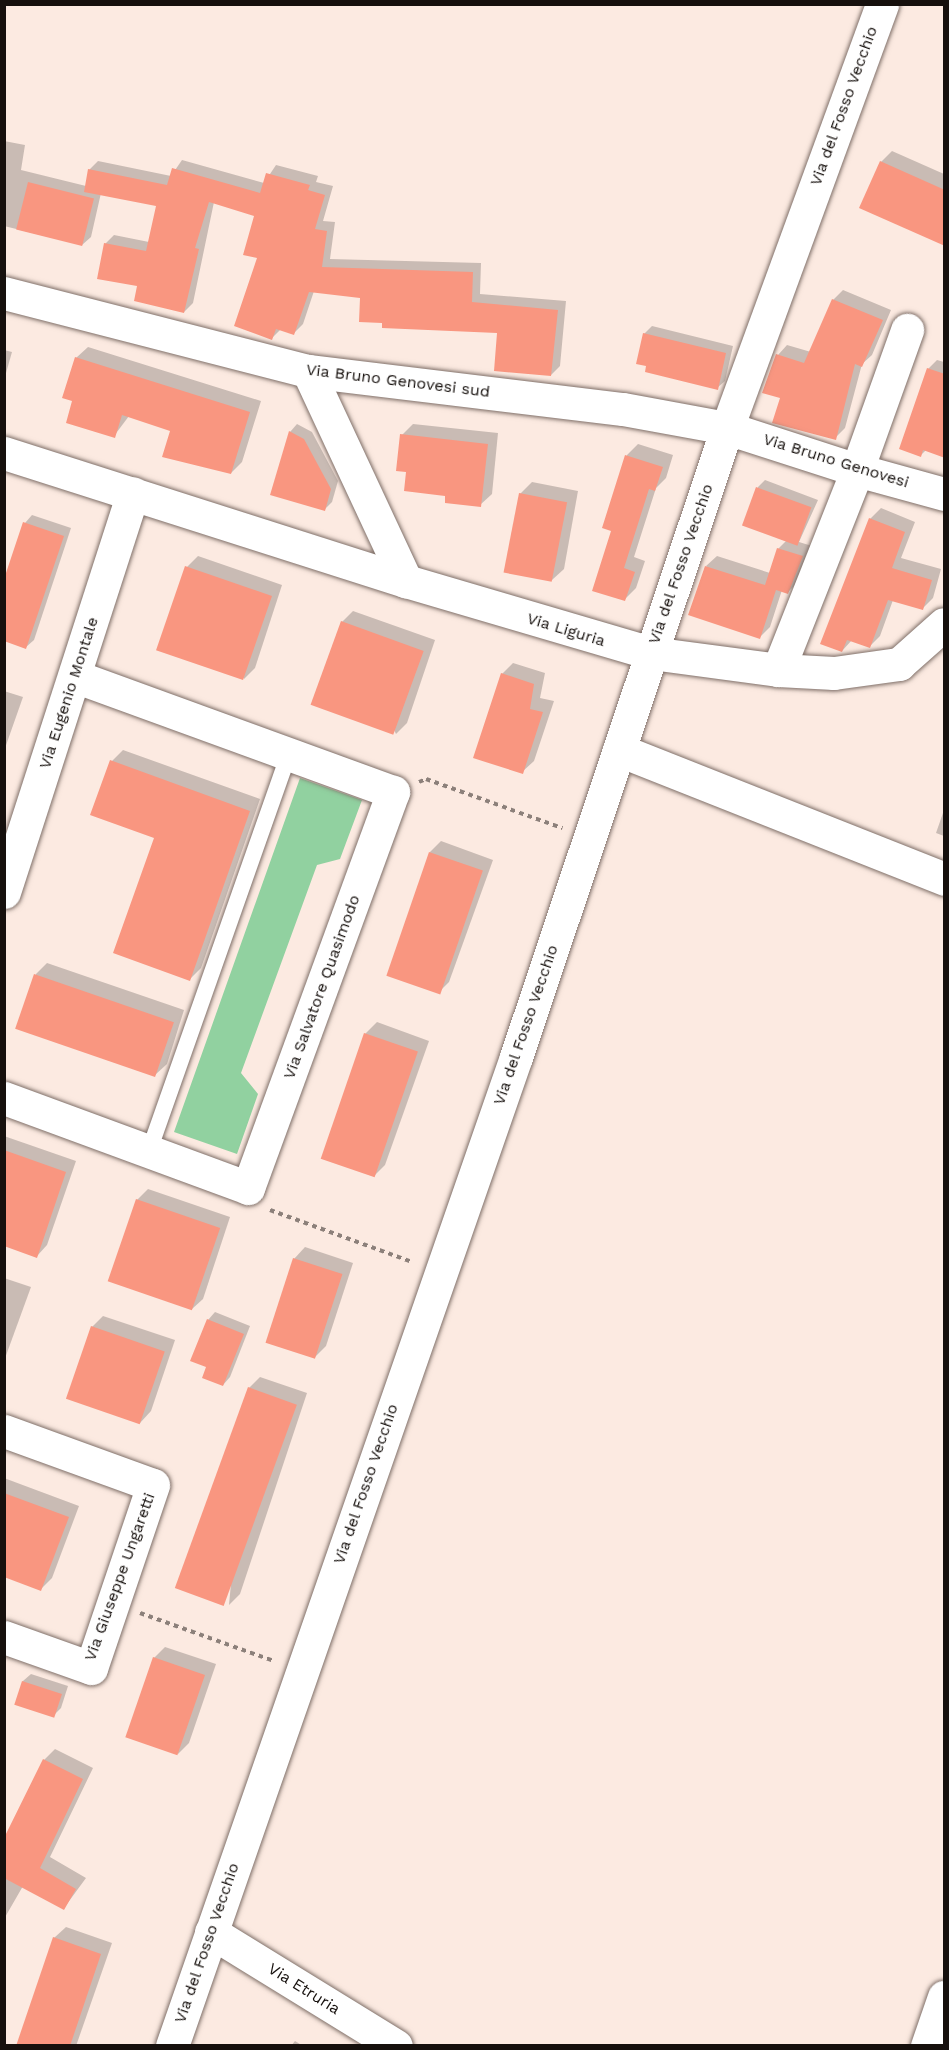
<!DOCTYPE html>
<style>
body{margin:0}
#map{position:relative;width:949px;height:2050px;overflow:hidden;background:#fceae1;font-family:"Work Sans",sans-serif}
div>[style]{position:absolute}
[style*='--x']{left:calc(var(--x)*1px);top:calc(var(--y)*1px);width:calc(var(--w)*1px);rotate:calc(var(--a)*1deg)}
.green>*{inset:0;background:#91d1a0}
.shadow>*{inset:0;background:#0003}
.building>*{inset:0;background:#f99680;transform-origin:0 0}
.path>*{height:4px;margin-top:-2px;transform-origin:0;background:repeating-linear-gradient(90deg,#8c807a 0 4.5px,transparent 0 9px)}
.roads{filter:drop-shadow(0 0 2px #7f6f68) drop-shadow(0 0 2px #7f6f68)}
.service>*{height:16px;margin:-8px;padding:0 8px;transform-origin:8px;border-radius:8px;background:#fff}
.minor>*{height:33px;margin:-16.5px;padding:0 16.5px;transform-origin:16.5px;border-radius:16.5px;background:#fff}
.tertiary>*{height:33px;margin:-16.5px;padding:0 16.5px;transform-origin:16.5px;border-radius:16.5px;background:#fff}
span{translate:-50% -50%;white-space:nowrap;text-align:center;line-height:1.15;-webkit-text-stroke:6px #fff;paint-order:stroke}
.street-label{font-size:16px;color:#16100d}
.frame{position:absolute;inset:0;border:6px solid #16100d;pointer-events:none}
</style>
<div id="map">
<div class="green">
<i style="clip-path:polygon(300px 778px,362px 800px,340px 859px,317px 865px,241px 1073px,258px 1094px,237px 1154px,174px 1132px)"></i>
</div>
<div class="shadow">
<i style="clip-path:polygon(4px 141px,25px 145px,21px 170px,86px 186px,89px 170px,98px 161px,171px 176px,182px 160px,264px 183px,276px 165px,318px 176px,316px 182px,333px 186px,323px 221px,335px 222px,330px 259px,481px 263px,480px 294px,566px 301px,560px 366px,551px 375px,499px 332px,383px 321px,361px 297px,314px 291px,303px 324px,294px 333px,281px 329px,272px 338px,256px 215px,214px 202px,193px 303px,184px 312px,139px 285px,105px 244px,114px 235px,149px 242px,158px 205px,101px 193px,91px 237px,82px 245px,4px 226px)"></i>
<i style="clip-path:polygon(892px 151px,944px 174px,944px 245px,881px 162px)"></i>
<i style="clip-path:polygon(843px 290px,891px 310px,872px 355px,862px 364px,845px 428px,835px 438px,782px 397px,778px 355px,787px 345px,811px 352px,833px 300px)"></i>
<i style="clip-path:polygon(652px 326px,733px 346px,725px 381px,717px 388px,648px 365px,644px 334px)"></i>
<i style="clip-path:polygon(88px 347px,261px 401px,242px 462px,231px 473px,164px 456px,172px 430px,129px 416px,114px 436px,74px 400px,76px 358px)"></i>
<i style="clip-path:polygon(4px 350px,12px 352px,4px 380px)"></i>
<i style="clip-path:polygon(937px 360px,944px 362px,944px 457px,926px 450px,921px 455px,928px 369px)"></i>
<i style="clip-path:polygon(297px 424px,312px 432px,338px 481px,332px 502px,325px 509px,290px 432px)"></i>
<i style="clip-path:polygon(413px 424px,498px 433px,492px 494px,480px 505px,447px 494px,408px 471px,402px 435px)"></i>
<i style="clip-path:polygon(638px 444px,673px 455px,666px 478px,656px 488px,634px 557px,645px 561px,636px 588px,625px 599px,613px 530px,604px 527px,627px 455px)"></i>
<i style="clip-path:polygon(765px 480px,818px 500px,799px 542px,812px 546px,798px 582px,788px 592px,782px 590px,770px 627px,760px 637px,706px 566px,717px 556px,770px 573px,778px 549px,786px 541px,744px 525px,758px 487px)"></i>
<i style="clip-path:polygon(532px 482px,578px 491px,564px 569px,552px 580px,520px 494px)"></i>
<i style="clip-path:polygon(881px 508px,915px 522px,901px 558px,941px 569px,933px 598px,922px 609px,893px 600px,880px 636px,869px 647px,852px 640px,842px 651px,870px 519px)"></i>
<i style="clip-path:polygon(32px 515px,71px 528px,34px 640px,26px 647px,25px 523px)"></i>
<i style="clip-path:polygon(198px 556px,282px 585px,255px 668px,244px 679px,187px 567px)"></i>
<i style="clip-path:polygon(353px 611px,435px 640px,407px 723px,396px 734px,342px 622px)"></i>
<i style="clip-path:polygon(513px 663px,545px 673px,540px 698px,554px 701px,534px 761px,522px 772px,502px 674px)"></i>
<i style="clip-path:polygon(4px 691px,23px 697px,4px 751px)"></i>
<i style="clip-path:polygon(123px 750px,260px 799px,201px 968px,189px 980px,156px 837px,112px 761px)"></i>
<i style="clip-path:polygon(944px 810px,944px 836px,936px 833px)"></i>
<i style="clip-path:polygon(441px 841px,493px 860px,449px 982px,438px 993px,430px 852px)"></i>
<i style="clip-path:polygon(47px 963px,184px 1010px,167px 1064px,155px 1075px,17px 1028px,36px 974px)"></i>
<i style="clip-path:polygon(377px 1022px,429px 1041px,385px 1165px,374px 1176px,365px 1034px)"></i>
<i style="clip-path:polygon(4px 1136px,76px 1161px,47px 1245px,37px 1256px,4px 1245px)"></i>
<i style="clip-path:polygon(148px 1189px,230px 1217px,203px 1299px,192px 1309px,137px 1200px)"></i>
<i style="clip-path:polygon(305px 1247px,353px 1263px,326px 1346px,315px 1357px,294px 1259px)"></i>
<i style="clip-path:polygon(4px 1278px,31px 1287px,4px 1361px)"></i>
<i style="clip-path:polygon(215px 1312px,250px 1326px,230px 1377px,223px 1385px,208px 1366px,208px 1320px)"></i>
<i style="clip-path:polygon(103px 1316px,175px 1340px,151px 1411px,140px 1423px,92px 1327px)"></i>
<i style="clip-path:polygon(260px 1377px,307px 1393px,240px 1594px,229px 1605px,249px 1388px)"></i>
<i style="clip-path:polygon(4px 1478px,79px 1506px,52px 1578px,41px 1589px,4px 1575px)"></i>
<i style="clip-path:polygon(165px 1647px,216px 1664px,189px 1743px,178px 1754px,154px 1658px)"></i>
<i style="clip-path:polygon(31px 1674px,68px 1686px,61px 1708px,53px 1716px,16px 1704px,23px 1681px)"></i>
<i style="clip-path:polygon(55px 1749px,93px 1768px,50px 1857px,86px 1878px,64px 1908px,23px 1886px,4px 1919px,4px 1841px,44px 1760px)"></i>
<i style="clip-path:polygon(66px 1927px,112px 1943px,76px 2046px,18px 2046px,54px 1938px)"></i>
<i style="clip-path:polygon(295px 2041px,303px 2046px,291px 2046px)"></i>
</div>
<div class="building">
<i style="clip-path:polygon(880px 161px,945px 190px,945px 246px,859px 208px)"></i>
<i style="clip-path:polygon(172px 168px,260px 193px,266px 173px,310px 185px,308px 190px,325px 195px,315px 229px,327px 231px,322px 267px,473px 272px,472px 302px,558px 310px,551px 376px,494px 371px,497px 333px,382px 328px,382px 323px,359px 322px,360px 298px,309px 292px,294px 335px,276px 329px,272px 340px,234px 326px,257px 258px,243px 255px,254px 216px,209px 202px,195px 248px,199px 249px,184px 313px,134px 301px,137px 286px,97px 279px,104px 243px,146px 251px,156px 206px,84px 192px,88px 169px,167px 185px)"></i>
<i style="left:28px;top:182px;width:68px;height:49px;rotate:14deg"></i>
<i style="clip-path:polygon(832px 299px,883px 320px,862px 367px,855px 364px,836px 440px,772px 423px,780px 398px,762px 393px,776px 354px,804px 363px)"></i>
<i style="clip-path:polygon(643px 333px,726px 353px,718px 390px,645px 372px,646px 366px,636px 364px)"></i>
<i style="clip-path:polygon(75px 357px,250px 412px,231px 474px,162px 457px,170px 431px,122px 415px,115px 438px,66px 423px,72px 401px,62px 398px)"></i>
<i style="clip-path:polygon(927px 368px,945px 374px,945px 458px,923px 450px,921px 457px,899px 449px)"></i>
<i style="clip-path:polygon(289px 431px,304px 439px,331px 489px,325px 511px,270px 495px)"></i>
<i style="clip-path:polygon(400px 434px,488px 444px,481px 507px,445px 503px,445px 496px,404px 491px,406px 472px,396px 471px)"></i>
<i style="clip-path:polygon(625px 455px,663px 467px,655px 491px,649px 489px,624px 568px,635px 572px,625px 601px,592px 591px,611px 531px,602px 528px)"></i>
<i style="left:756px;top:487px;width:59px;height:41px;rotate:20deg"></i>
<i style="left:519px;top:493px;width:49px;height:81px;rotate:11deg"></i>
<i style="clip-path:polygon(869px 518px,905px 532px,892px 568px,932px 580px,923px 610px,888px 600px,870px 648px,847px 640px,842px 652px,820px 644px)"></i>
<i style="clip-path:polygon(23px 522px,64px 536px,26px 649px,4px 641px,4px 579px)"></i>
<i style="clip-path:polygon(777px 548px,803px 556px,788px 594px,776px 590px,760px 639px,688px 615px,705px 566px,765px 585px)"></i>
<i style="left:185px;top:566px;width:92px;height:89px;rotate:19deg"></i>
<i style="left:341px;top:621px;width:88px;height:89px;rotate:20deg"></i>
<i style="clip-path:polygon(501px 673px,534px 684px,530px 709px,543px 712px,523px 774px,473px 758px)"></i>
<i style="clip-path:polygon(110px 760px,250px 811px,190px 981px,113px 953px,154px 838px,90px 815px)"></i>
<i style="left:429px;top:852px;width:57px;height:131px;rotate:19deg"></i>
<i style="left:34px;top:974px;width:148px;height:58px;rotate:19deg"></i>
<i style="left:364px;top:1033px;width:57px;height:133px;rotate:19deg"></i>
<i style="clip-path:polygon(4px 1150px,66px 1172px,37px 1258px,4px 1246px)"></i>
<i style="left:136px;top:1199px;width:89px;height:87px;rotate:19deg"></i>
<i style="left:293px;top:1258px;width:52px;height:89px;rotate:18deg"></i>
<i style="clip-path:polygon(207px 1319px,244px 1334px,223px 1386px,202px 1378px,206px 1367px,190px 1361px)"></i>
<i style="left:91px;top:1326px;width:78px;height:77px;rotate:19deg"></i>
<i style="left:248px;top:1387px;width:52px;height:214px;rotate:20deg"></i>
<i style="clip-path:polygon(4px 1493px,69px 1517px,41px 1591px,4px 1577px)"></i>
<i style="left:153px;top:1657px;width:55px;height:85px;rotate:19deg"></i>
<i style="left:22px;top:1681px;width:42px;height:25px;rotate:18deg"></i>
<i style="clip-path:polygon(43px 1759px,83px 1779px,40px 1868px,76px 1889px,64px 1910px,4px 1878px,4px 1838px)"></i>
<i style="clip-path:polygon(53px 1937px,101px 1954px,70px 2046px,16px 2046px)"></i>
</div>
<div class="path">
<i style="--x:419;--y:782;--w:8;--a:-23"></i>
<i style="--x:426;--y:779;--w:145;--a:19.8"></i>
<i style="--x:270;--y:1210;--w:151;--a:20.1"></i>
<i style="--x:140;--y:1613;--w:142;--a:19.7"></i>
</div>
<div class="roads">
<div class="service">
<i style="--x:149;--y:1151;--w:422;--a:-70.6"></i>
</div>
<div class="minor">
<i style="--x:4;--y:293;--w:314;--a:14.4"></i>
<i style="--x:308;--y:371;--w:317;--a:6.9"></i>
<i style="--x:623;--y:409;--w:106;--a:10.4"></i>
<i style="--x:727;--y:428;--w:137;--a:17.9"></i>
<i style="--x:857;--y:470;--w:90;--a:15.4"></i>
<i style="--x:308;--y:371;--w:232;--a:65"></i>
<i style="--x:406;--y:581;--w:255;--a:16.4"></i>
<i style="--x:651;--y:653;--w:128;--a:7.6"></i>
<i style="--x:778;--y:670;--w:56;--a:3.1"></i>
<i style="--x:834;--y:673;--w:66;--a:-7.9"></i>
<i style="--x:899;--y:664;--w:60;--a:-41.6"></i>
<i style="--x:4;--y:453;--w:422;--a:17.7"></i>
<i style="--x:778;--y:670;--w:215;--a:-68.4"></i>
<i style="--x:857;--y:470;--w:149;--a:-70.3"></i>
<i style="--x:619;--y:750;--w:350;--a:21.6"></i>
<i style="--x:4;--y:892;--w:419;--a:-72.1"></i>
<i style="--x:4;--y:1098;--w:260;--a:20.2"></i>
<i style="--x:248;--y:1188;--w:422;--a:-69.9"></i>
<i style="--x:393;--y:792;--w:338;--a:-160"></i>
<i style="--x:4;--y:1431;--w:158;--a:19.9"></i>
<i style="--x:153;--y:1485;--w:193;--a:108.7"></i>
<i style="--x:91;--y:1668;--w:92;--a:-160.4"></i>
<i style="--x:211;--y:1932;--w:217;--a:31.6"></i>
<i style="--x:927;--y:2046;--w:52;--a:-70.9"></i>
</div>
<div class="tertiary">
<i style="--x:172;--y:2046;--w:1047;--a:-70.82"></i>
<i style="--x:516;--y:1057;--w:663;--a:-71.46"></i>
<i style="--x:727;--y:428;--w:451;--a:-69.9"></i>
</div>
</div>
<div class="street-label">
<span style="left:844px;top:106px;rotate:-70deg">Via del Fosso Vecchio</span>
<span style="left:398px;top:381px;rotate:7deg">Via Bruno Genovesi sud</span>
<span style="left:836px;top:461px;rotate:17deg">Via Bruno Genovesi</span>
<span style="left:681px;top:564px;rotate:-71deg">Via del Fosso Vecchio</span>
<span style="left:566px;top:630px;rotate:17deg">Via Liguria</span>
<span style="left:69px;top:693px;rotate:-72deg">Via Eugenio Montale</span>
<span style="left:322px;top:987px;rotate:-70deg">Via Salvatore Quasimodo</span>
<span style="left:526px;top:1025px;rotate:-71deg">Via del Fosso Vecchio</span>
<span style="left:366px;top:1484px;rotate:-71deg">Via del Fosso Vecchio</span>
<span style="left:120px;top:1577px;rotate:-70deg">Via Giuseppe Ungaretti</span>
<span style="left:207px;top:1943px;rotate:-71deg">Via del Fosso Vecchio</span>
<span style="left:304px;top:1989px;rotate:32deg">Via Etruria</span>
</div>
<div class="frame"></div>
</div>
